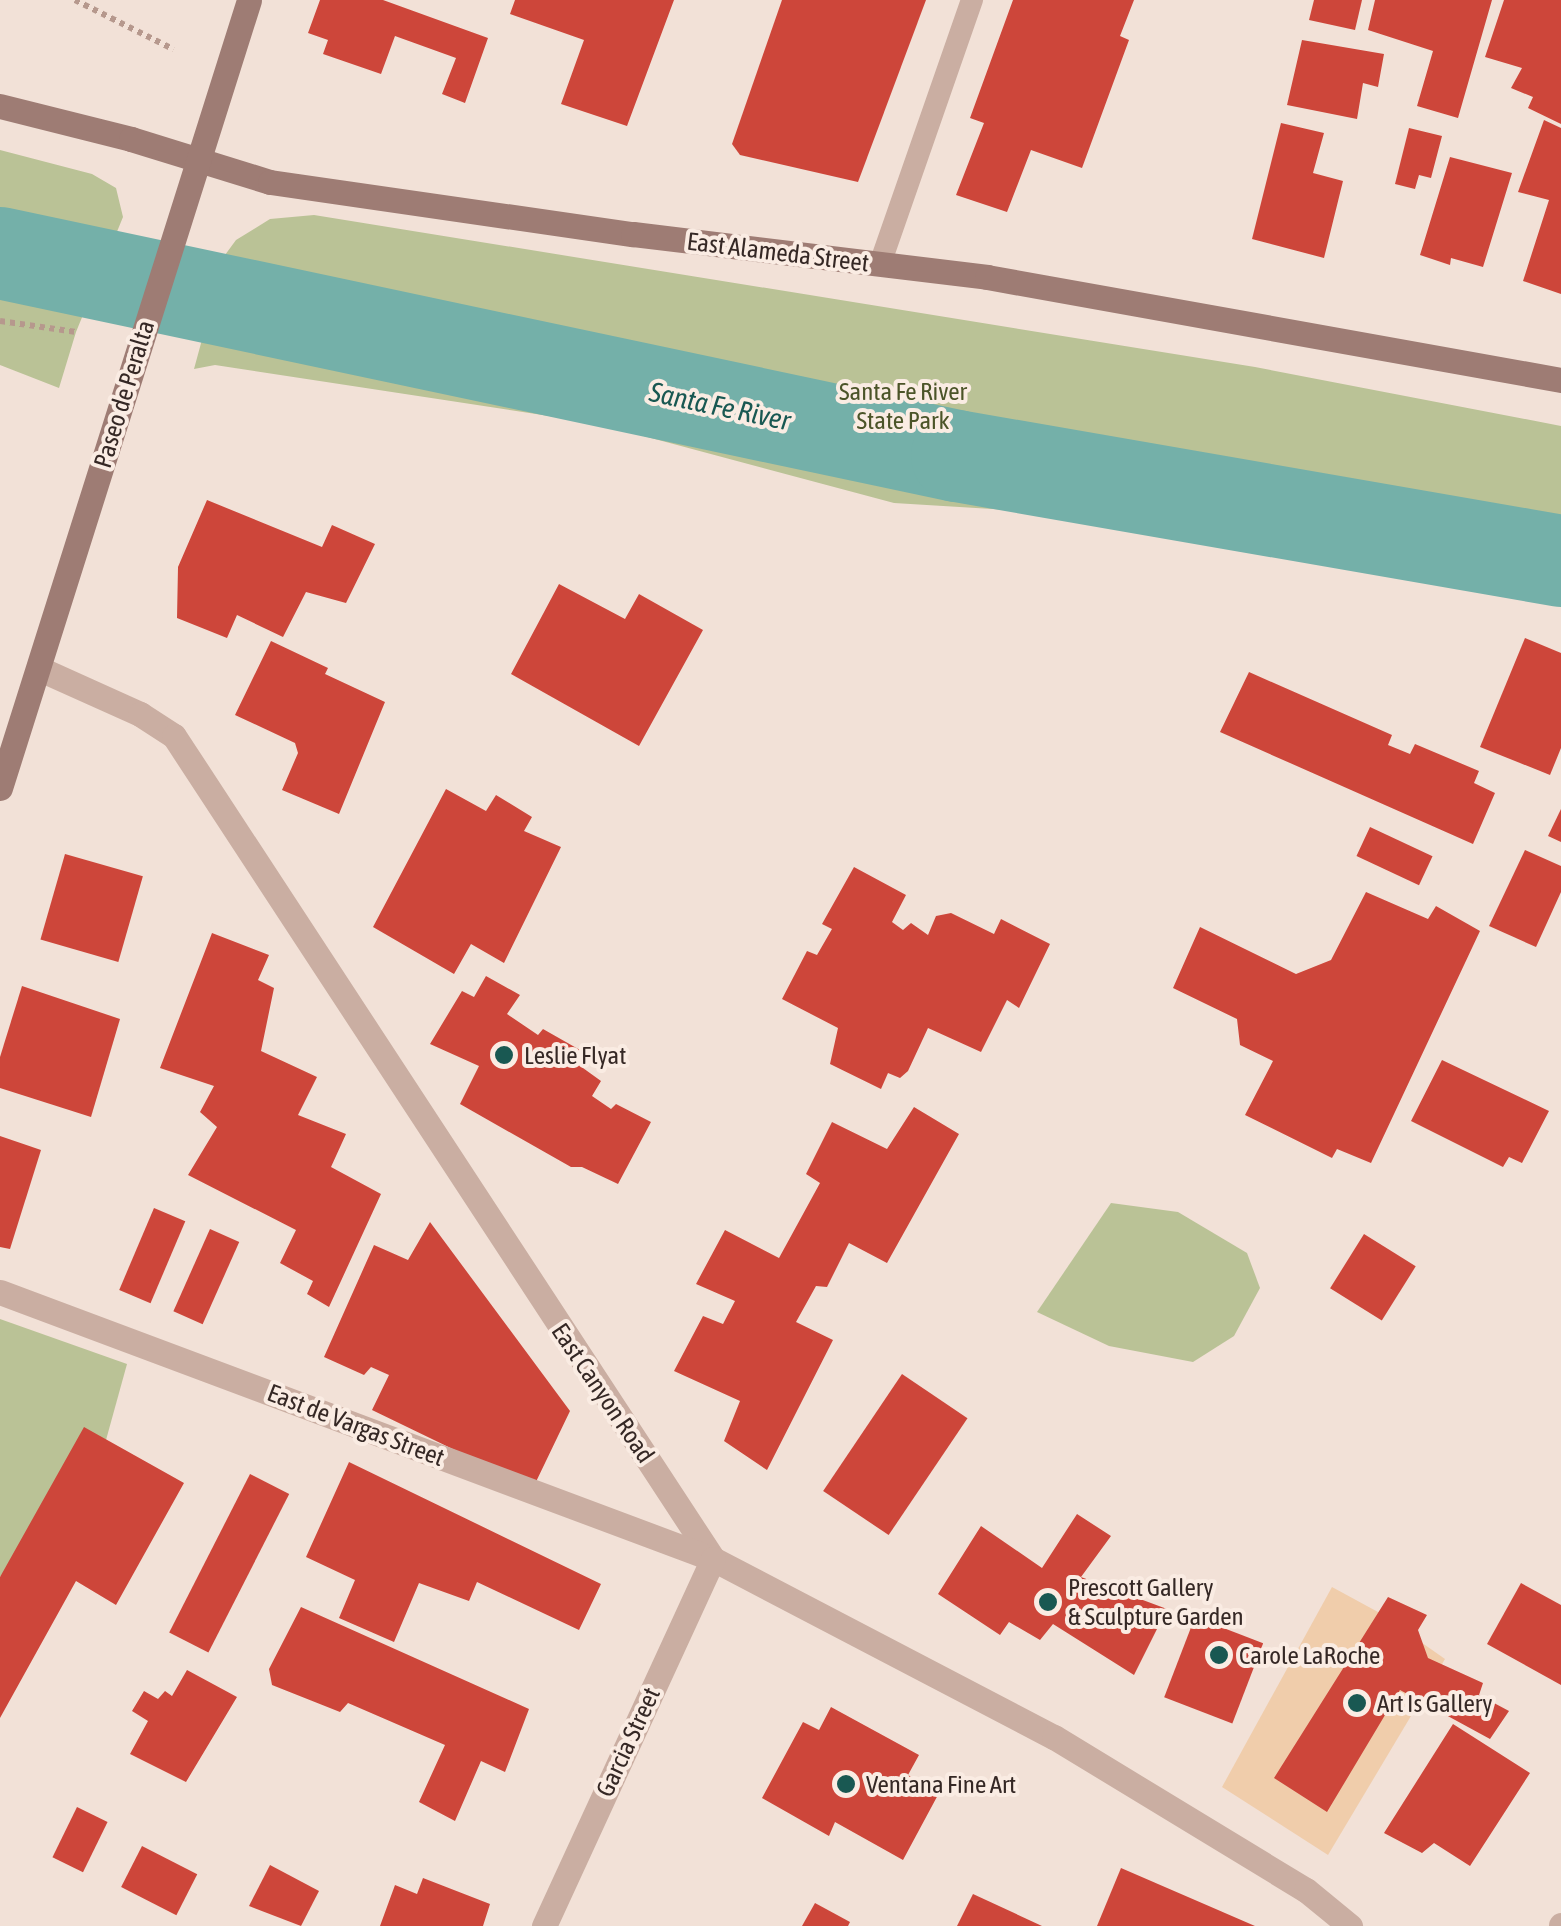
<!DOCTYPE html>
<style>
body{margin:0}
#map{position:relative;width:1561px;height:1926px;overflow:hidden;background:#f2e1d7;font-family:"Asap Condensed",sans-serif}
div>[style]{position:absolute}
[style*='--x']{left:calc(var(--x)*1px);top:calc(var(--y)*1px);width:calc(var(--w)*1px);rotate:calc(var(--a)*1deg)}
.green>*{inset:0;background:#bac296}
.sand>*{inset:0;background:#f0cdab}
.river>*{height:92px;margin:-46px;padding:0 46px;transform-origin:46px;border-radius:46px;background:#74b0a9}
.building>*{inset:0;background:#cd463a;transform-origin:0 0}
.path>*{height:6px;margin-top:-3px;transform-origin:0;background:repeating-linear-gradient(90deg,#b6988d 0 5px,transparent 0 10px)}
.lane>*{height:22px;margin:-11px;padding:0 11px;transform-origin:11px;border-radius:11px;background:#caaea2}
.street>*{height:25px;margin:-12.5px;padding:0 12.5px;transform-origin:12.5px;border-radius:12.5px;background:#caaea2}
.secondary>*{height:25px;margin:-12.5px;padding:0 12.5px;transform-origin:12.5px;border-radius:12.5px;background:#9e7c74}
.dots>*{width:28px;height:28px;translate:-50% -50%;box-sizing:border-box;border:5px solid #faece3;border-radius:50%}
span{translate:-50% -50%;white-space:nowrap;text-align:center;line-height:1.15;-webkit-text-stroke:8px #faece3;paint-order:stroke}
.street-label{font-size:25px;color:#352825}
.park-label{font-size:25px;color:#4b5428}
.poi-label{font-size:25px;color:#352825}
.left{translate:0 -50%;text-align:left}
.water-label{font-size:28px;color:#195852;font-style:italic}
</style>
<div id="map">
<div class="green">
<i style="clip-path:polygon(0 150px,92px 174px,116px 188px,123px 217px,76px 332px,59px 388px,0 365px)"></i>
<i style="clip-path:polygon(314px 215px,1255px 367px,1561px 426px,1561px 599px,1271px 526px,894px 503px,595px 423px,215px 365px,194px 369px,225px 255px,236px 240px,270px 219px)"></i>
<i style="clip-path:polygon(1111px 1203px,1178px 1212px,1247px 1253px,1260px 1288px,1234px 1336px,1193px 1362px,1109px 1346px,1037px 1312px)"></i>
<i style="clip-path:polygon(0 1319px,127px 1364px,106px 1440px,0 1577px)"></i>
</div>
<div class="sand">
<i style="clip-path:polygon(1332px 1587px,1378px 1612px,1445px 1659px,1328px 1855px,1222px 1787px)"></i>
</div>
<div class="river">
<i style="--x:0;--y:253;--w:978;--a:11.98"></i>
<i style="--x:957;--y:456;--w:613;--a:9.86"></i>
</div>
<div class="building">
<i style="clip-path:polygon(320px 0,383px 0,488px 38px,465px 103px,442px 94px,456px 58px,395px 36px,381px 74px,323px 54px,328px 40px,308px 33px)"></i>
<i style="clip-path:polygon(515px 0,674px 0,627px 126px,561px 104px,584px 40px,510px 14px)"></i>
<i style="clip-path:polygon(782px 0,926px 0,858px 182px,740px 155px,732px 144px)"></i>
<i style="clip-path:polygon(1013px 0,1134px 0,1120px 36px,1129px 40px,1082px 168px,1031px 150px,1007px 212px,956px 195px,984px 123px,970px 118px)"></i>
<i style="clip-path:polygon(1314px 0,1362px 0,1355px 30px,1309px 20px)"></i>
<i style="clip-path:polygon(1375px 0,1492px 0,1458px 118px,1417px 106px,1433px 51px,1368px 30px)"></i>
<i style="clip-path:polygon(1504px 0,1561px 0,1561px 124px,1528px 108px,1533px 97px,1511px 88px,1522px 68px,1485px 57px)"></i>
<i style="clip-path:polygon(1302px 40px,1384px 54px,1378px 87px,1363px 83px,1357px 119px,1287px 105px)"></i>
<i style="clip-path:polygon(1544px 120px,1561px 128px,1561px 294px,1523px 281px,1549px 200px,1518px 192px)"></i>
<i style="clip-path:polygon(1281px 123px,1324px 133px,1313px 173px,1343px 181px,1324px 258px,1252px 239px)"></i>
<i style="clip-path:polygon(1409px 128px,1442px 136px,1431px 178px,1419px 175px,1415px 189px,1395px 184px)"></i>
<i style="clip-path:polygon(1450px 157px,1512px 173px,1483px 267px,1451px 258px,1450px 265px,1420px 255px)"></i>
<i style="clip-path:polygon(207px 500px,322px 547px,332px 525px,375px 544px,346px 603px,306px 592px,283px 637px,237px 615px,227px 638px,177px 618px,178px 567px)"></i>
<i style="clip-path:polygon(559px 584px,625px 619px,639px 594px,703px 630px,639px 746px,511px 674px)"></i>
<i style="clip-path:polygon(1525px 638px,1561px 653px,1561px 748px,1550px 775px,1480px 747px)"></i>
<i style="clip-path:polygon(271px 641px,328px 668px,325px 674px,385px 702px,339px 814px,282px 790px,298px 753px,295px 743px,235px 715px)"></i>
<i style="clip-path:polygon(1249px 672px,1392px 735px,1388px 745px,1410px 754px,1415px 744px,1479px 771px,1474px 783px,1495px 793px,1473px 844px,1220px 732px)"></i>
<i style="clip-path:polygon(446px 789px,486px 811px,496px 795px,532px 817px,524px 831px,561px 847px,504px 963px,471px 944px,454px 974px,373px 927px)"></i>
<i style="clip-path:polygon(1561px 809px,1561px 842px,1548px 836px)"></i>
<i style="left:1370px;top:827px;width:69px;height:32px;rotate:25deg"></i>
<i style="clip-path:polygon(1525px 850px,1561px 866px,1561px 892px,1536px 947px,1489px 926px)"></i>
<i style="left:65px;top:854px;width:81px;height:89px;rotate:16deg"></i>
<i style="clip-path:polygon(854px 867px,906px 895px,892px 922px,903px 930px,911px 923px,928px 935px,936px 916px,951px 913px,994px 934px,1001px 919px,1050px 944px,1019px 1008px,1007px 1000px,981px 1052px,928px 1028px,908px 1071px,900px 1078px,888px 1073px,881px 1089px,830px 1064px,838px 1028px,782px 999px,807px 951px,817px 955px,832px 929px,822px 924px)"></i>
<i style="clip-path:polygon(1366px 892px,1428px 919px,1436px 906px,1480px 931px,1371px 1163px,1337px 1149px,1332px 1158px,1245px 1115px,1273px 1061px,1240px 1045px,1237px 1019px,1173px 988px,1200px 927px,1296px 974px,1331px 960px)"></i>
<i style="clip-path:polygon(212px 933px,269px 955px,258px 980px,274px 988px,261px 1051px,317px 1077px,298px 1115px,346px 1134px,331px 1167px,381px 1194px,329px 1307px,307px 1294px,313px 1281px,280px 1263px,296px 1230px,188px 1175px,217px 1127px,200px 1112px,214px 1086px,160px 1068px)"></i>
<i style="clip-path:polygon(486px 976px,520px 995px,507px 1014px,538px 1035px,543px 1029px,580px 1050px,576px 1063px,601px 1081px,592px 1096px,611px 1109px,616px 1104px,651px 1122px,618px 1184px,582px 1167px,571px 1167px,460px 1104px,479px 1066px,430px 1044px,462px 991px,474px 997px)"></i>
<i style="clip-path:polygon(22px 986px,120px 1019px,91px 1117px,0 1088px,0 1057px)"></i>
<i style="clip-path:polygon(1442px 1060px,1549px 1111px,1522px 1163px,1509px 1157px,1503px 1167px,1411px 1121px)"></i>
<i style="clip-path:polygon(914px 1107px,959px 1134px,887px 1263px,849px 1243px,827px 1287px,816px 1286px,796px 1322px,833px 1340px,767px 1470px,724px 1441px,740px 1401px,674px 1371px,703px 1316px,723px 1324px,735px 1301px,696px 1284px,725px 1230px,779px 1258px,820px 1183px,806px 1174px,832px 1122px,887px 1149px)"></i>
<i style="clip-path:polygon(0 1136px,41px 1150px,10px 1249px,0 1247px)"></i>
<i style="left:154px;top:1208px;width:34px;height:89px;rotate:23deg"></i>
<i style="clip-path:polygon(430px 1222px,570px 1411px,533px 1488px,372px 1410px,389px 1375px,371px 1367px,364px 1375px,324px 1357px,374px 1245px,408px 1260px)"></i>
<i style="left:210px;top:1229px;width:32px;height:90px;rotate:24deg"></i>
<i style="left:1364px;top:1234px;width:61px;height:64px;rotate:32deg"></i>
<i style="left:902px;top:1374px;width:79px;height:141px;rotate:34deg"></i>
<i style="clip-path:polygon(84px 1427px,184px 1483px,116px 1605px,76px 1581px,0 1718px,0 1577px)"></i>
<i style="clip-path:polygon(349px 1462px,601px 1584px,579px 1630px,477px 1582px,469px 1601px,419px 1583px,394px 1642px,339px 1618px,355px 1580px,306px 1557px)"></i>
<i style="left:250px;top:1474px;width:44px;height:178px;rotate:27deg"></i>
<i style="clip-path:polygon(1077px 1514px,1111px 1536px,1081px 1577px,1167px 1609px,1134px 1675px,1053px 1624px,1040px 1640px,1009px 1622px,1000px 1635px,938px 1594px,981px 1526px,1042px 1568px)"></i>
<i style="clip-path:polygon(1521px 1583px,1561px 1605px,1561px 1685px,1487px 1644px)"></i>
<i style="clip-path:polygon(1388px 1597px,1427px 1615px,1418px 1630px,1428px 1658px,1483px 1683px,1479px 1695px,1509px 1711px,1490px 1739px,1400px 1690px,1327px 1812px,1274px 1778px)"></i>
<i style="clip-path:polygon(301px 1607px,529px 1709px,505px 1772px,481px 1761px,455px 1821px,419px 1802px,445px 1745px,348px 1703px,340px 1712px,272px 1685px,269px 1669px)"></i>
<i style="left:1195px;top:1617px;width:73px;height:86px;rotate:21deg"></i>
<i style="clip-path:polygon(187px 1670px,237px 1697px,186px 1782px,130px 1754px,148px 1721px,132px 1711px,144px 1691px,158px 1699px,165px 1691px,172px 1696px)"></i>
<i style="clip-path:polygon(831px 1707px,919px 1755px,908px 1775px,939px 1793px,903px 1860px,835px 1822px,829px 1836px,762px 1798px,803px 1722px,819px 1730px)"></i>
<i style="clip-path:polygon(1453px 1724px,1530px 1773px,1470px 1866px,1434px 1843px,1422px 1853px,1384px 1833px)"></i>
<i style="left:77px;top:1807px;width:34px;height:56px;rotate:26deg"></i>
<i style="left:142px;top:1846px;width:62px;height:46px;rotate:27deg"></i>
<i style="clip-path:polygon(270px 1865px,319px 1891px,301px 1926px,249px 1906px)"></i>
<i style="clip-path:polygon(1121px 1868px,1255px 1926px,1097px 1926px)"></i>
<i style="clip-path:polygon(423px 1878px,490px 1904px,483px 1926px,380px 1926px,395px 1885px,417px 1894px)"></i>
<i style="clip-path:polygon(973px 1894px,1042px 1926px,957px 1926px)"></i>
<i style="clip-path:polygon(815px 1903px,850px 1922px,848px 1926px,802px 1926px)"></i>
</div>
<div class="path">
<i style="--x:75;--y:0;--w:110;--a:26.6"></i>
<i style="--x:0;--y:321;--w:77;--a:8.2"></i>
</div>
<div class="lane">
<i style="--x:880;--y:264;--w:280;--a:-70.8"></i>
</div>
<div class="street">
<i style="--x:40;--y:669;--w:110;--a:24.2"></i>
<i style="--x:140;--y:714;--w:40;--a:32.9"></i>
<i style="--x:174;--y:736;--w:984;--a:56.78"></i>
<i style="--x:0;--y:1292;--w:761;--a:20.53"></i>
<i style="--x:713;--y:1559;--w:385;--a:27.6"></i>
<i style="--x:1054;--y:1737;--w:295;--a:31.3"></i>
<i style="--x:1306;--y:1890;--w:57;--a:39.3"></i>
<i style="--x:544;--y:1926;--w:404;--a:-65.3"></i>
<i style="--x:1561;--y:1926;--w:1;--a:-90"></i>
</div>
<div class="secondary">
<i style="--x:0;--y:106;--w:135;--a:14.1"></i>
<i style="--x:131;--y:139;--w:145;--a:17.2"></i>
<i style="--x:270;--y:182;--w:367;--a:8.2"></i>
<i style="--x:633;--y:234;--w:357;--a:6.9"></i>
<i style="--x:987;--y:277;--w:583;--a:10.17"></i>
<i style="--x:0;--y:788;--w:826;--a:-72.46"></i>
</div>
<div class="dots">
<i style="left:504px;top:1055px;background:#195852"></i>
<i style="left:1048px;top:1602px;background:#195852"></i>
<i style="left:1219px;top:1655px;background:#195852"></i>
<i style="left:1357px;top:1703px;background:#195852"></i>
<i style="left:846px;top:1784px;background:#195852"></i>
</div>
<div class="street-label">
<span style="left:778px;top:252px;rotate:7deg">East Alameda Street</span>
<span style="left:124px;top:394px;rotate:-73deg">Paseo de Peralta</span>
<span style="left:603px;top:1393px;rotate:56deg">East Canyon Road</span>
<span style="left:356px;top:1425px;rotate:21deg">East de Vargas Street</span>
<span style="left:628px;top:1742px;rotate:-65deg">Garcia Street</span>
</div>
<div class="park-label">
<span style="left:903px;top:406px">Santa Fe River<br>State Park</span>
</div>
<div class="poi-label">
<span class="left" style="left:524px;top:1055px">Leslie Flyat</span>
<span class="left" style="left:1068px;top:1602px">Prescott Gallery<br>&amp; Sculpture Garden</span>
<span class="left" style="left:1239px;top:1655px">Carole LaRoche</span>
<span class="left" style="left:1377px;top:1703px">Art Is Gallery</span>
<span class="left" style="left:866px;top:1784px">Ventana Fine Art</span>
</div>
<div class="water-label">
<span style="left:720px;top:406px;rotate:12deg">Santa Fe River</span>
</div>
</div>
